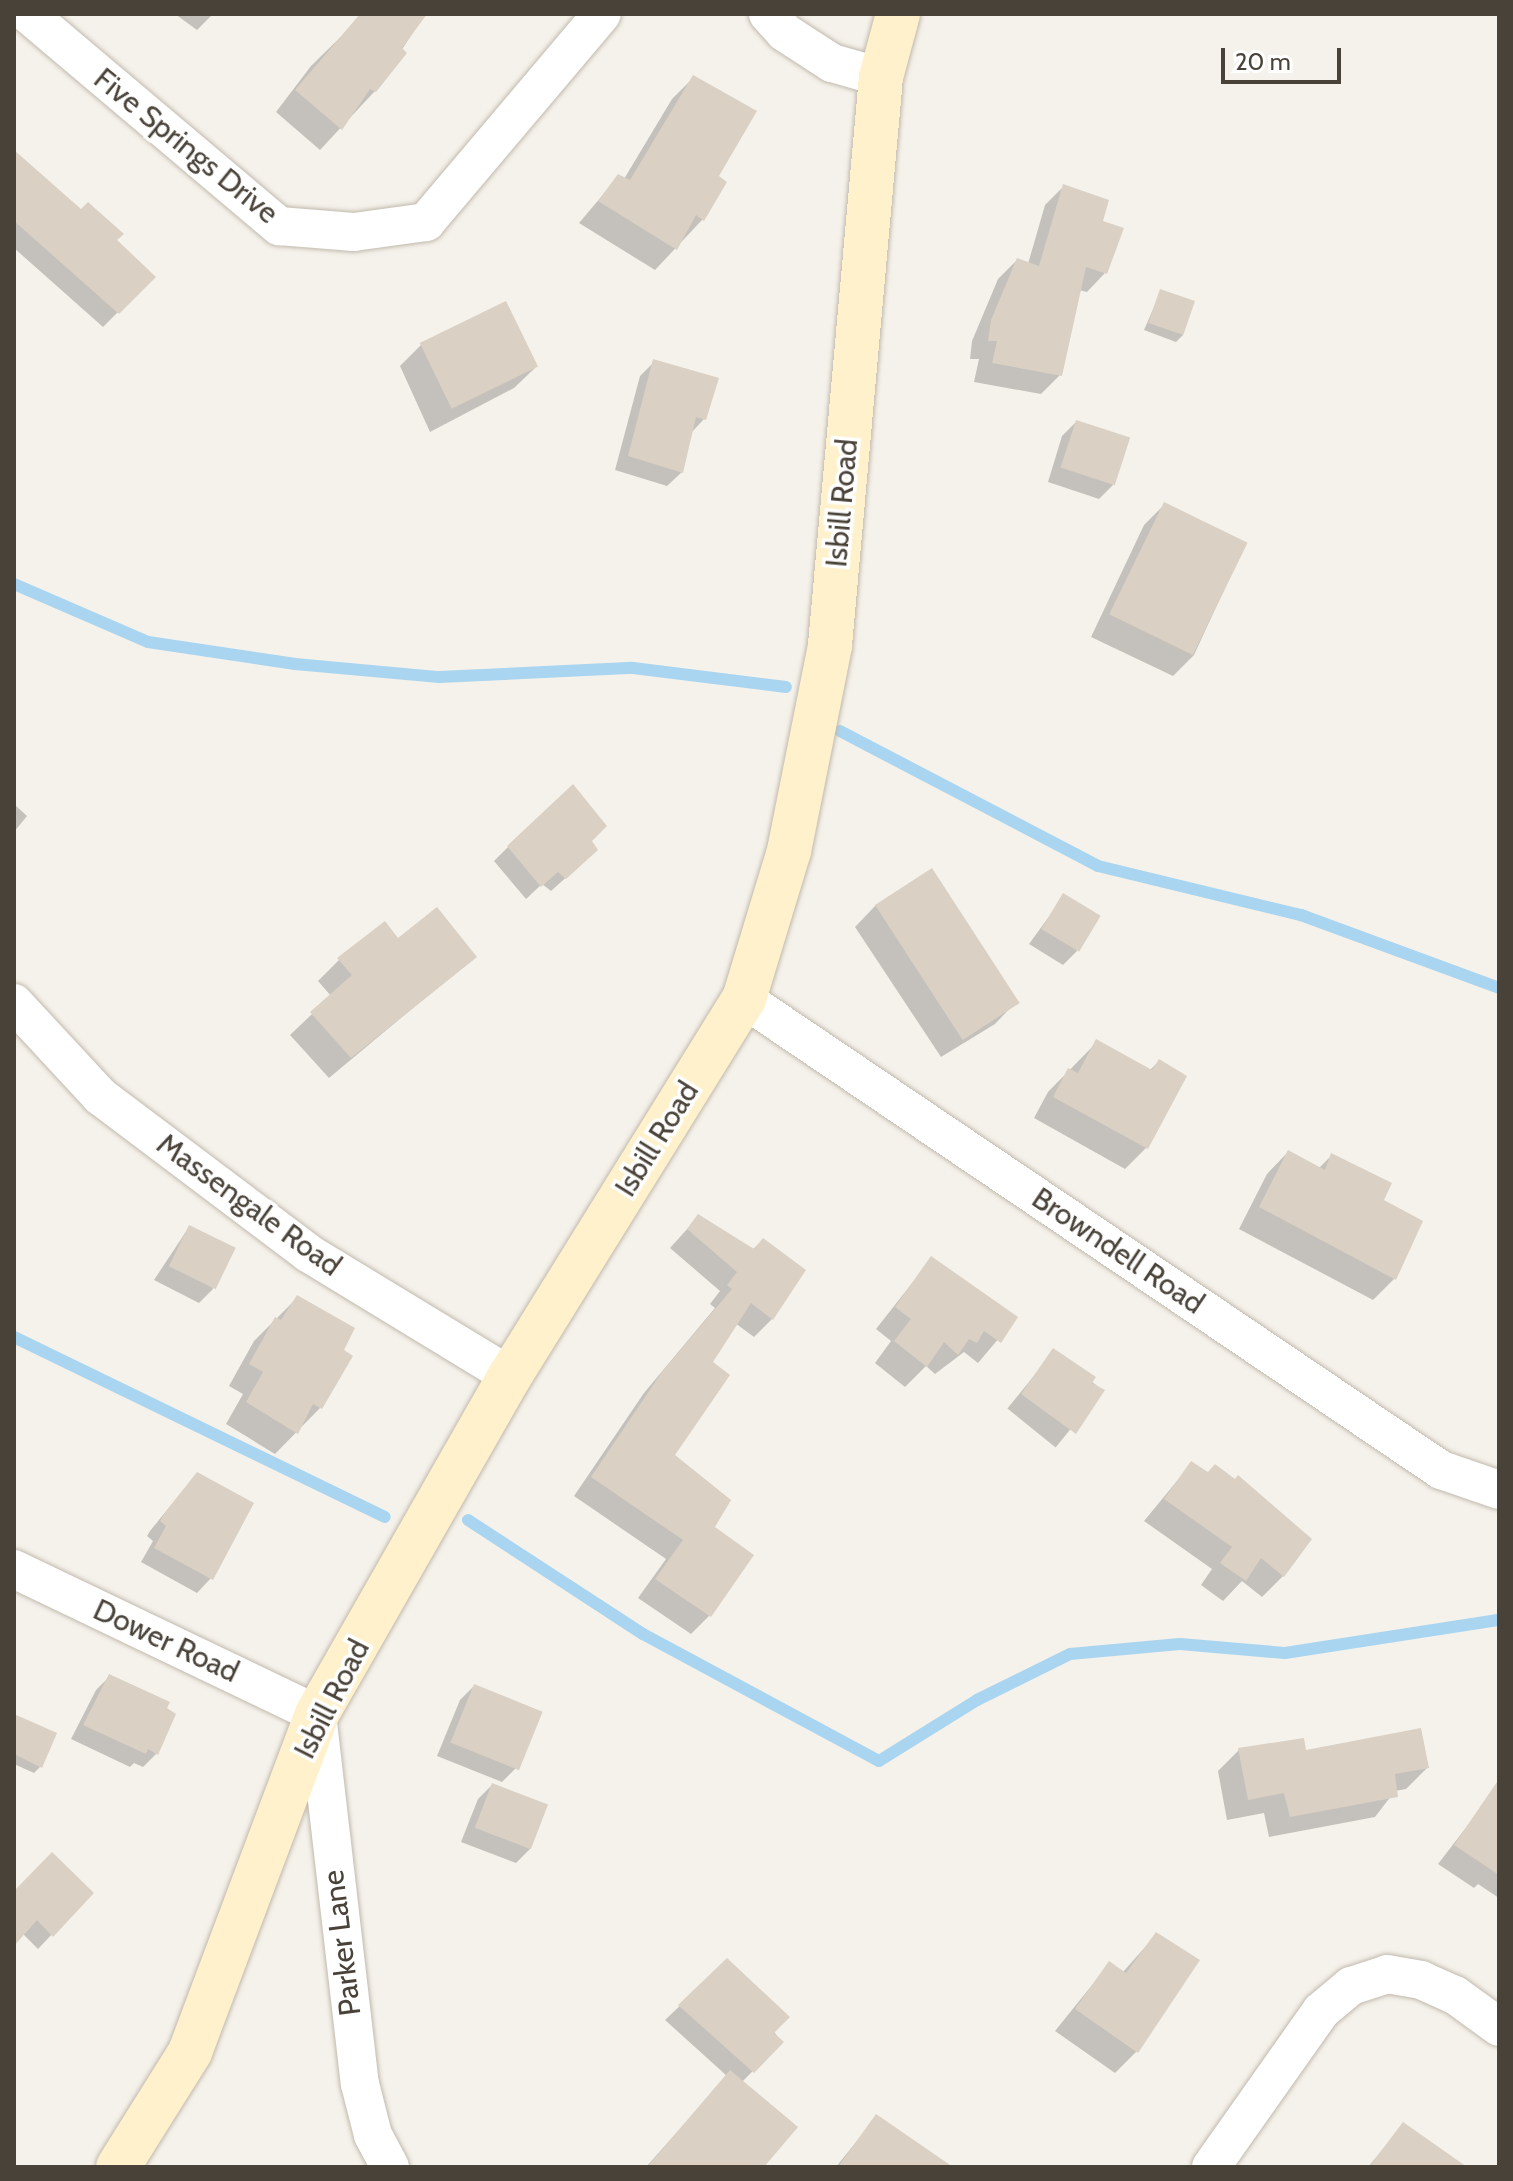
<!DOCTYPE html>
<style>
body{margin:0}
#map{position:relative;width:1513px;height:2181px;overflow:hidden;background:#f5f2eb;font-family:Cabin,sans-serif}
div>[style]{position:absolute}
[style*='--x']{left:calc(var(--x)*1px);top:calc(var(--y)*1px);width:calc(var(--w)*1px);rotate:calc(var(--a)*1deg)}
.shadow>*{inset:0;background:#0003;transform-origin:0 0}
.stream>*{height:12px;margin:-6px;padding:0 6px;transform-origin:6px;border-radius:6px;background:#a9d5f0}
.building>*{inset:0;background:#dad0c3;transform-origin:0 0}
.roads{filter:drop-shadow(0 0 2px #c1b9ad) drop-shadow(0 0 2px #c1b9ad)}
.street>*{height:38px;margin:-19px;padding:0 19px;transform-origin:19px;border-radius:19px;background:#fff}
.secondary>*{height:44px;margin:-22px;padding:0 22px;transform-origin:22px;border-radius:22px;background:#fef1cc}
span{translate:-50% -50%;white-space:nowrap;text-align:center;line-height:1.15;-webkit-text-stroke:7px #fff;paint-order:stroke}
.street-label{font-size:30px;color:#494239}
.frame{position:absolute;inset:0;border:16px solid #494239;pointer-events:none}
.scale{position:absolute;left:1221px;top:48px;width:120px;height:36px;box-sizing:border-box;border:4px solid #494239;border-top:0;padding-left:10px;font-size:24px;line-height:28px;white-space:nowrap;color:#494239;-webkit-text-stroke:6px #fff;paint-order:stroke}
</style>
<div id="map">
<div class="shadow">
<i style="clip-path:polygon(175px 14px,213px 14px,197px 30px)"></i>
<i style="clip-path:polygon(364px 14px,425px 14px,375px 91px,320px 150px,276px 112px,311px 66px)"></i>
<i style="clip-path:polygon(693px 78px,717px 176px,724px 183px,702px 220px,655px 270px,579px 223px,618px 177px,624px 179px,672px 99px)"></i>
<i style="clip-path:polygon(14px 153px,153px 277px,103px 327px,14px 248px)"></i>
<i style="clip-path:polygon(1064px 186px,1101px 222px,1105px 273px,1087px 292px,1079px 290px,1060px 375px,1041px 394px,974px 382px,979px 359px,970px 359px,972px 341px,998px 279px,1017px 260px,1028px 264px,1045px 205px)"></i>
<i style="clip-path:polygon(1161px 291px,1183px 335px,1176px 342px,1144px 330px)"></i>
<i style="clip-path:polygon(422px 344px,536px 367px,514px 388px,430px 432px,400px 366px)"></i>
<i style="clip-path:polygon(654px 362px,704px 419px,691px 433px,682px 472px,667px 486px,615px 470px,640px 376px)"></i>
<i style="clip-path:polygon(1076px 422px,1113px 485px,1099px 499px,1048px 482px,1062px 436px)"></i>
<i style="clip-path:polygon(1165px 504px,1245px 544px,1194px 655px,1173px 676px,1091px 637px,1144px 525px)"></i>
<i style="clip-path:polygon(14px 804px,27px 816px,14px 832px)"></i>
<i style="clip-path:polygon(590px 841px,581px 864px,551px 891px,542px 884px,526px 899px,494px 861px,508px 847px)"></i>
<i style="clip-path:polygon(1064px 896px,1077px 951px,1063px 965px,1029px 944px)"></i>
<i style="clip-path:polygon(876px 905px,1016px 1002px,995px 1024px,941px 1057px,855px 927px)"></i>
<i style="clip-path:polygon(398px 940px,474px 957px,329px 1078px,290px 1035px,331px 996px,318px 981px,339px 960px)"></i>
<i style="clip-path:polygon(1097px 1042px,1149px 1071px,1159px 1061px,1184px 1077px,1146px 1148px,1125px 1169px,1034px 1118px,1048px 1092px)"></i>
<i style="clip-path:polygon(1288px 1152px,1318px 1169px,1332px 1155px,1381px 1201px,1394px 1279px,1373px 1300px,1239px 1229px,1267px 1174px)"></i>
<i style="clip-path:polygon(698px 1217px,752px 1250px,763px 1240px,772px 1319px,754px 1337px,735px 1323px,710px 1362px,672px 1456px,713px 1528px,709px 1616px,691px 1634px,638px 1598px,666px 1559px,574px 1496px,644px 1393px,715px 1308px,710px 1304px,720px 1291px,670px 1248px)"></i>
<i style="clip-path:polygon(189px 1227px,213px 1289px,199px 1303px,154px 1280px)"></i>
<i style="clip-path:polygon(931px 1259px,1016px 1318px,978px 1363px,964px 1352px,935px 1374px,926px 1366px,905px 1387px,875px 1363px,891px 1341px,876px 1329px)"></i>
<i style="clip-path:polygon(297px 1298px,350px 1357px,320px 1408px,275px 1454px,226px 1424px,243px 1394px,229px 1386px,254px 1341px)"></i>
<i style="left:1054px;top:1351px;width:62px;height:74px;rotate:39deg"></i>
<i style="clip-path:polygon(1191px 1464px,1283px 1576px,1262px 1597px,1242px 1581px,1223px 1601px,1201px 1585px,1212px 1569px,1144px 1521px)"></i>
<i style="clip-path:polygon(184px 1489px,211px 1578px,197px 1593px,141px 1562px,153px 1541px,147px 1536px,150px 1531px)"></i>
<i style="clip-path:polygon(110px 1676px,157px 1753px,143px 1767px,134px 1763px,130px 1767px,71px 1739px,96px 1690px)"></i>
<i style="clip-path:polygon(474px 1686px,539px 1713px,516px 1768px,502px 1782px,437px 1756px,460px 1700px)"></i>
<i style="clip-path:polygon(14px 1723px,40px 1767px,34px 1773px,14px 1764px)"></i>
<i style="clip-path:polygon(1239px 1750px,1305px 1752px,1427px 1768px,1406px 1789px,1395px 1791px,1375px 1817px,1269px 1837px,1264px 1813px,1227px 1820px,1218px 1771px)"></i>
<i style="clip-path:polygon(492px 1785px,530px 1849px,516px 1863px,461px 1842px,478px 1799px)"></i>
<i style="clip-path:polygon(1485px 1803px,1499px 1813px,1499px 1898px,1478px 1884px,1474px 1888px,1438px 1864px)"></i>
<i style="clip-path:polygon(14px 1893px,91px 1893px,38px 1949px,22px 1933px,14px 1942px)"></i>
<i style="clip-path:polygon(1156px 1935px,1197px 1961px,1136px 2052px,1115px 2073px,1055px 2031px,1109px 1964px,1122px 1973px)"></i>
<i style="clip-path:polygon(727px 1961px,781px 2042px,742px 2082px,761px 2167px,646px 2167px,727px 2076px,665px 2020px)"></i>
<i style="clip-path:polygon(876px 2117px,924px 2167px,836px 2167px)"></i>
<i style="clip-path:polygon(1403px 2125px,1461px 2167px,1368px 2167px)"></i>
</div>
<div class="stream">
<i style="--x:14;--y:584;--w:146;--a:23.4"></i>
<i style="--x:148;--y:642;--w:149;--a:8.5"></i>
<i style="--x:295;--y:664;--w:145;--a:5.2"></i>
<i style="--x:439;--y:677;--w:194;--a:-2.7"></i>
<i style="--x:633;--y:668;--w:154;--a:7.1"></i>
<i style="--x:840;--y:731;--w:291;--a:27.6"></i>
<i style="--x:1098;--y:866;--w:209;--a:13.6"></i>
<i style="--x:1301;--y:915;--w:211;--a:20.2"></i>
<i style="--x:14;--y:1337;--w:412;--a:25.9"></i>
<i style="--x:468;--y:1520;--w:209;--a:33.1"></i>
<i style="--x:643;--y:1634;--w:268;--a:28.3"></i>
<i style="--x:879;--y:1761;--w:115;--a:-31.9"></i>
<i style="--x:977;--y:1700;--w:104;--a:-26.3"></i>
<i style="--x:1070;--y:1654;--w:110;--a:-5.2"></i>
<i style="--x:1180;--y:1644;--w:105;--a:4.9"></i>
<i style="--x:1285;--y:1653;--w:217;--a:-8.8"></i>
</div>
<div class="building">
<i style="clip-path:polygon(360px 14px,427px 14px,402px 48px,407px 53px,376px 92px,370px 89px,342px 130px,295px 90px)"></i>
<i style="clip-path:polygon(693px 75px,757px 111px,719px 176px,727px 182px,704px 221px,696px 215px,677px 250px,598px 201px,618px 174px,630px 180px)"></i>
<i style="clip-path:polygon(14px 150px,81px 209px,88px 202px,124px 234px,117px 240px,156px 277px,119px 314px,14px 221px)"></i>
<i style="clip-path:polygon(1063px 184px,1109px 200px,1103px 221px,1124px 228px,1107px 274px,1086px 267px,1062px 376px,992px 363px,997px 341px,988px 341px,991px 320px,1017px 258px,1039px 266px)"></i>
<i style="left:1160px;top:289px;width:37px;height:36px;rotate:19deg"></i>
<i style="left:506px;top:301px;width:73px;height:96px;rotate:64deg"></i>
<i style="clip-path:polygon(653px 359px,719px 378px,706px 420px,696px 417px,683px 473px,628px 456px)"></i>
<i style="left:1076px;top:420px;width:57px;height:50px;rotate:18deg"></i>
<i style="left:1164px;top:502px;width:93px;height:125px;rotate:26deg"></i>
<i style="clip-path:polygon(573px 784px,607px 826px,592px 841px,598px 850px,566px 879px,558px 872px,541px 887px,507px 846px)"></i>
<i style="left:932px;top:868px;width:161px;height:68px;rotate:57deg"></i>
<i style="left:1063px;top:893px;width:44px;height:42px;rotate:31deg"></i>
<i style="clip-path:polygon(437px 907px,477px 957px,351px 1058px,310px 1012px,352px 975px,337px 958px,385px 921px,398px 938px)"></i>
<i style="clip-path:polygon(1096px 1039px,1152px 1070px,1159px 1059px,1187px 1076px,1148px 1149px,1053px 1097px,1068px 1068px,1078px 1073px)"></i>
<i style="clip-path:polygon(1288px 1150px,1325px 1170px,1331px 1153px,1392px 1183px,1384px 1200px,1423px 1221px,1396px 1280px,1259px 1207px)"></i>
<i style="clip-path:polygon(698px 1214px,754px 1249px,763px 1238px,806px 1270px,773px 1320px,751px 1303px,713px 1362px,730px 1375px,675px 1455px,731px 1500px,715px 1527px,754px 1555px,711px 1617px,655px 1579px,683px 1540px,591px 1477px,662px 1372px,732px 1289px,727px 1285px,737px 1272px,687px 1229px)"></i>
<i style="left:189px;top:1225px;width:52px;height:46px;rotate:26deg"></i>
<i style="clip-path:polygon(931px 1256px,1018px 1317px,1001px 1343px,984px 1331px,977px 1343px,969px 1339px,958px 1355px,944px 1342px,927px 1367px,894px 1341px,911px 1319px,895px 1307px)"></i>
<i style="clip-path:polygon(297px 1295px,355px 1328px,344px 1350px,353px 1356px,322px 1409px,313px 1404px,298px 1434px,246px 1402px,263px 1372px,249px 1364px,275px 1317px,281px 1320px)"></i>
<i style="clip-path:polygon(1053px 1348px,1096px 1377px,1092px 1383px,1105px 1390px,1076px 1434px,1021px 1394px)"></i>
<i style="clip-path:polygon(1191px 1461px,1208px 1472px,1215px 1464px,1235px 1479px,1238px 1475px,1312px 1539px,1284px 1577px,1261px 1558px,1246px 1581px,1220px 1563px,1232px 1547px,1164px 1499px)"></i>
<i style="clip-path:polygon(197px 1472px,254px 1503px,213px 1580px,154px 1548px,166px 1526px,160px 1521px,164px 1514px)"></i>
<i style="clip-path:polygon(109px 1674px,170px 1702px,167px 1708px,176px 1714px,158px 1755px,148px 1749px,146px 1754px,83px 1725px)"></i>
<i style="left:474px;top:1684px;width:74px;height:63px;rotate:22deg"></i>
<i style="clip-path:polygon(14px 1714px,57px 1733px,42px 1768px,14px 1754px)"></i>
<i style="clip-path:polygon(1421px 1728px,1429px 1768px,1395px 1774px,1398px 1797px,1290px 1817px,1284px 1793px,1248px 1800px,1238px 1748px,1304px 1738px,1306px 1750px)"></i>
<i style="clip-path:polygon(1499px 1779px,1499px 1875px,1454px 1845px)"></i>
<i style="left:492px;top:1783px;width:60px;height:48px;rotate:21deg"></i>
<i style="clip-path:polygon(52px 1852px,94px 1893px,53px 1937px,37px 1920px,14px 1946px,14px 1891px)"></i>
<i style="clip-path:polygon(1156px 1932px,1200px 1960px,1138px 2053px,1075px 2009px,1109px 1961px,1126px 1973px)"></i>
<i style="clip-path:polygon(727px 1958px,790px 2017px,774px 2033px,784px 2042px,754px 2073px,678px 2005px)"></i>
<i style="clip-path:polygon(730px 2070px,798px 2127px,764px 2167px,647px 2167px)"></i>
<i style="clip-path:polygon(876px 2114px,953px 2167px,838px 2167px)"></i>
<i style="clip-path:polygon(1403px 2122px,1467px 2167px,1369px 2167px)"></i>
</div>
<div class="roads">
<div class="street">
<i style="--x:28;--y:14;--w:329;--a:40.2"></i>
<i style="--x:279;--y:226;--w:75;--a:4.6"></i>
<i style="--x:354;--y:232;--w:73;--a:-7.9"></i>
<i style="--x:426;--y:222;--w:272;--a:-49.8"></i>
<i style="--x:768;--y:14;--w:24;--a:48"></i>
<i style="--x:784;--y:32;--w:57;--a:32.9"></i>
<i style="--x:832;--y:63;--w:51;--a:15.9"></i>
<i style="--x:744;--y:999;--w:841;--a:34.05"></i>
<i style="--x:1441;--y:1470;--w:61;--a:19"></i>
<i style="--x:14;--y:1003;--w:127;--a:47.2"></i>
<i style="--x:100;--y:1096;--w:261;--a:37"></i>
<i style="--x:308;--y:1253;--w:237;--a:31.3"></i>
<i style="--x:14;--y:1569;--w:336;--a:25.6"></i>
<i style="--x:317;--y:1714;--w:372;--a:83.4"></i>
<i style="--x:360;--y:2084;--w:53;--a:75.7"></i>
<i style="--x:373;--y:2135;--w:36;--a:62"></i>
<i style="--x:1211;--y:2167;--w:191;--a:-54.8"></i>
<i style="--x:1321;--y:2011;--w:39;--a:-40"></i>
<i style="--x:1351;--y:1986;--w:38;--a:-18"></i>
<i style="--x:1387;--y:1974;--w:35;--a:10"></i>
<i style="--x:1421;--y:1980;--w:37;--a:24"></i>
<i style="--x:1455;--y:1995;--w:54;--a:36"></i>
</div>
<div class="secondary">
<i style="--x:118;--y:2167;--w:136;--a:-57.9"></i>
<i style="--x:190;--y:2052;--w:361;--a:-69.4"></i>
<i style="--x:317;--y:1714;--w:389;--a:-60.3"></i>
<i style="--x:510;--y:1376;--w:444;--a:-58.2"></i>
<i style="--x:744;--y:999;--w:155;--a:-73.1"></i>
<i style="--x:789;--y:851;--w:210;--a:-78.7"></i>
<i style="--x:830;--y:645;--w:570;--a:-84.87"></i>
<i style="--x:881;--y:77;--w:65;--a:-74.9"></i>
</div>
</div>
<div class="street-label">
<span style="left:186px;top:146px;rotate:39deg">Five Springs Drive</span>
<span style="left:842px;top:503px;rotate:-85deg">Isbill Road</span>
<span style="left:657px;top:1139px;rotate:-58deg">Isbill Road</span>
<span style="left:249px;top:1205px;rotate:36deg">Massengale Road</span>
<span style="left:1118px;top:1251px;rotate:34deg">Browndell Road</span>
<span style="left:166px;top:1641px;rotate:25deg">Dower Road</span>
<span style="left:332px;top:1699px;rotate:-63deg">Isbill Road</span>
<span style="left:342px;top:1943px;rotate:-97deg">Parker Lane</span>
</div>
<div class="frame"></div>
<div class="scale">20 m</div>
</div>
